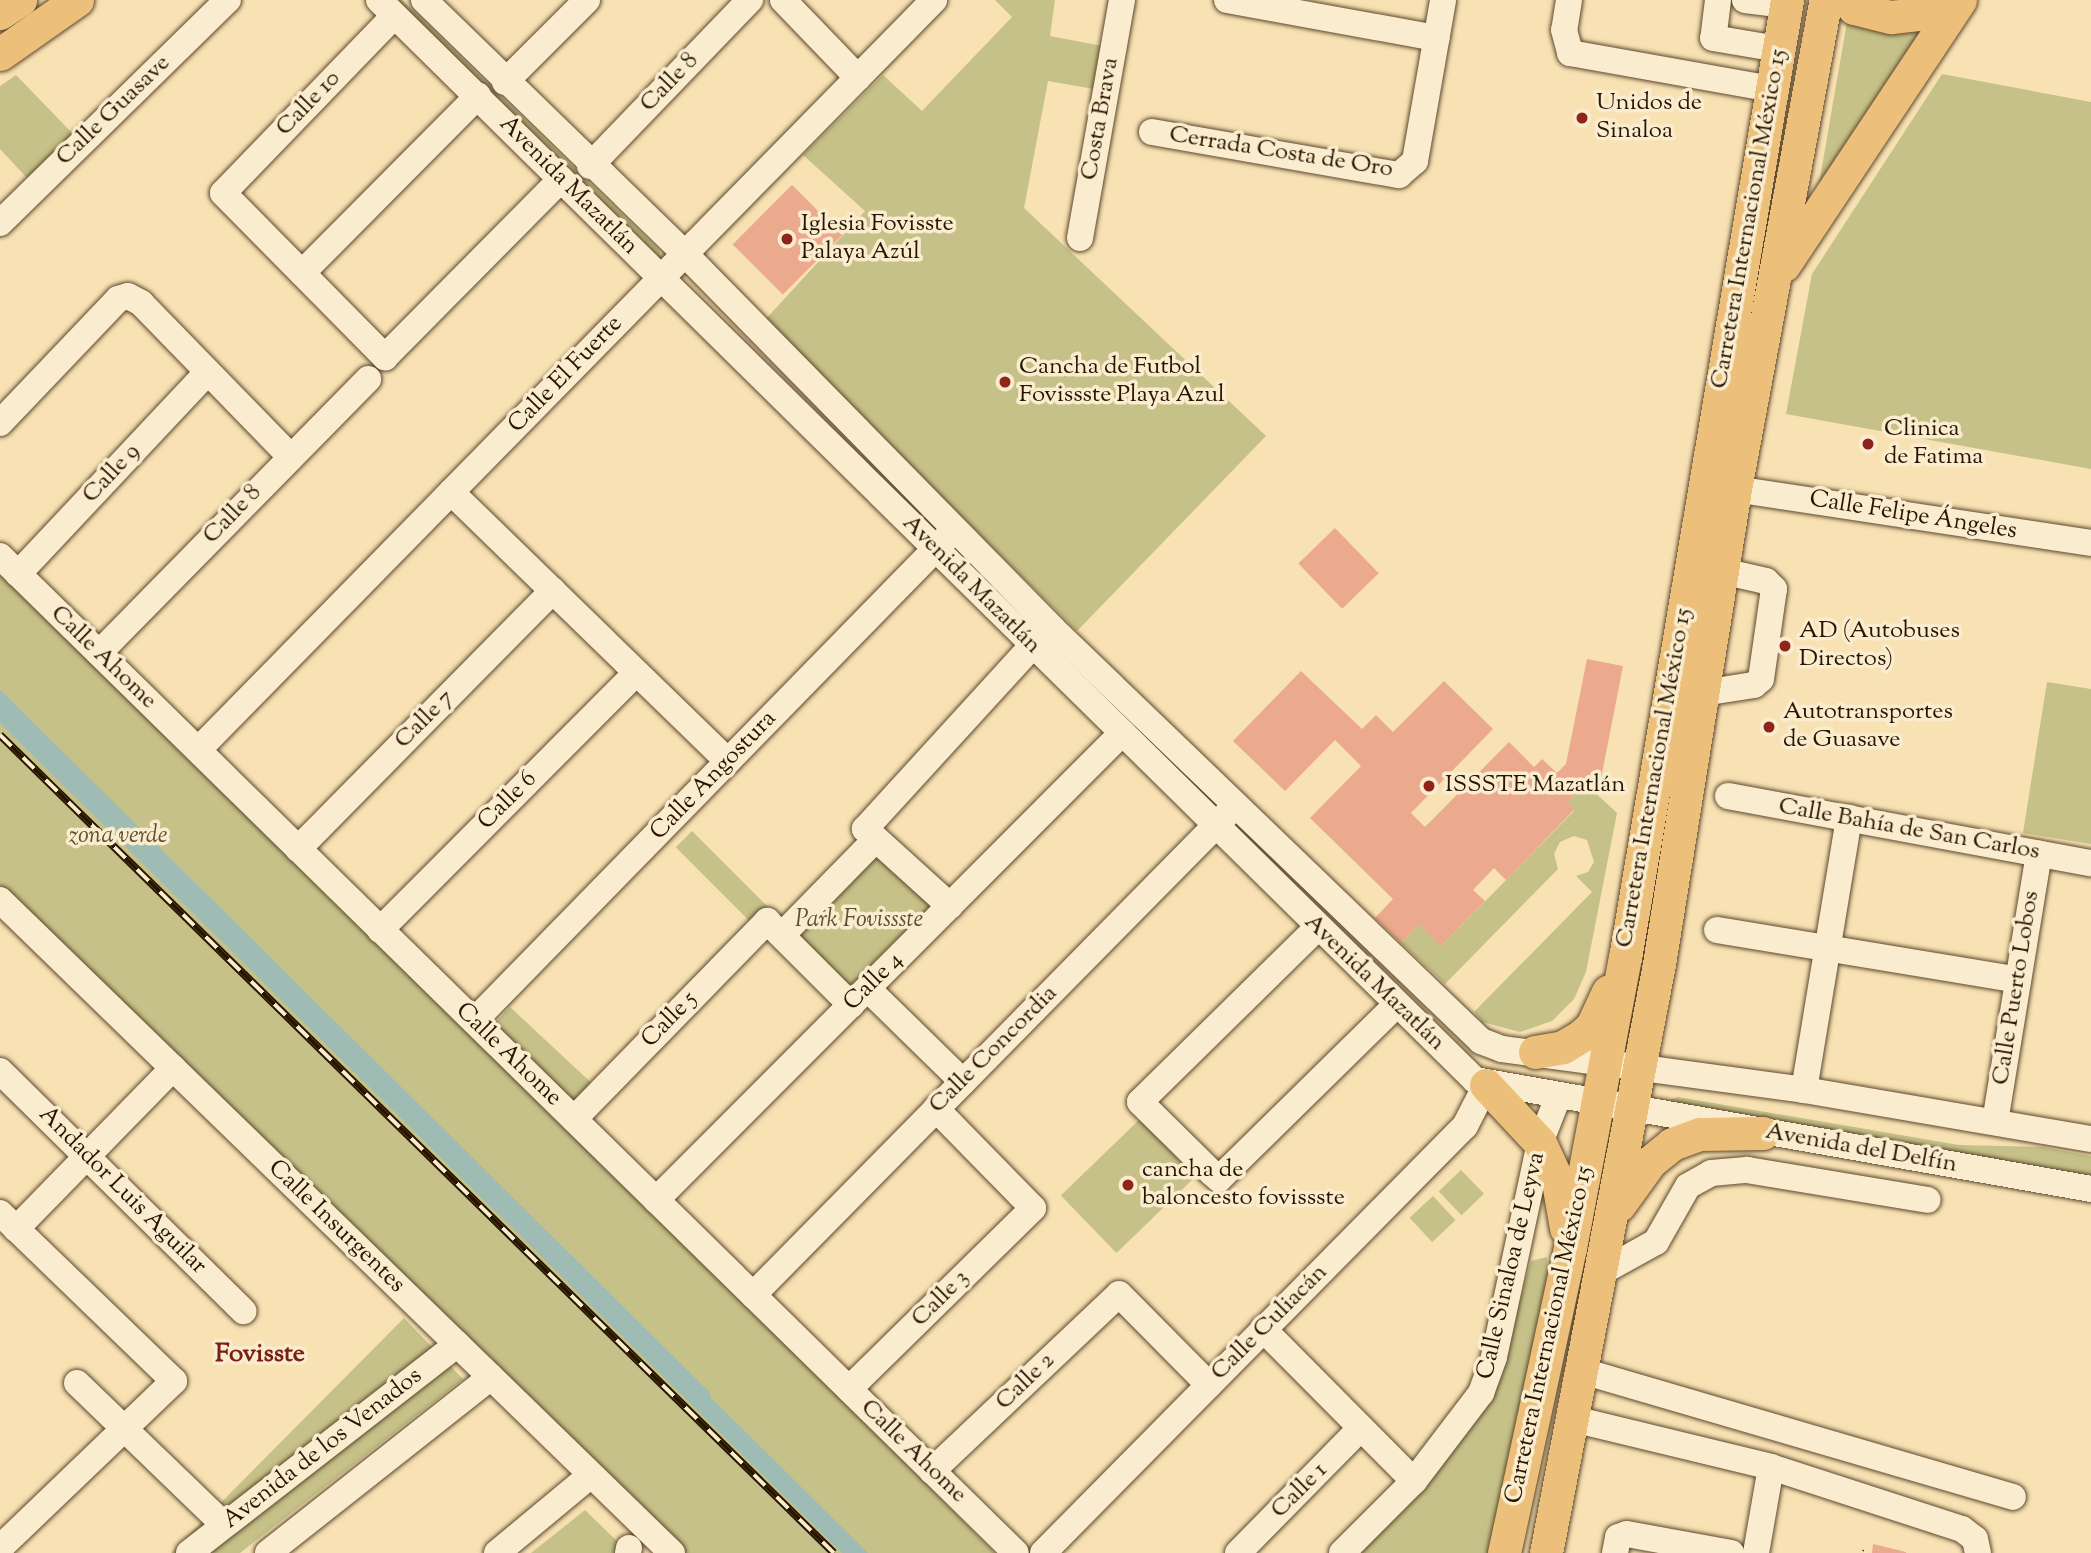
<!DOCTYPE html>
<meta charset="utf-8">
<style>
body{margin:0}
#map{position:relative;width:2091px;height:1553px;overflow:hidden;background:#f8e1b3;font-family:"Sorts Mill Goudy",serif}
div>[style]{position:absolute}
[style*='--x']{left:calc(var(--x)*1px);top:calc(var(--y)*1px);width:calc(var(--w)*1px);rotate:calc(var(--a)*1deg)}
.green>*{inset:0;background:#c5c188;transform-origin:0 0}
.water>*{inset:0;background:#9fbcb4}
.stream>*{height:5px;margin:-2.5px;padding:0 2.5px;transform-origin:2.5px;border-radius:2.5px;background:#9fbcb4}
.building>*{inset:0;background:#ebaa8d;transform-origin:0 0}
.roads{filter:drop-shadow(0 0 2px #5c482d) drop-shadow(0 0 2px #5c482d)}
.minor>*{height:26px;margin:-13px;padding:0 13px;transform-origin:13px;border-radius:13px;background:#faecce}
.major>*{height:33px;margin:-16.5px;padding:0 16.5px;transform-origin:16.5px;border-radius:16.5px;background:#ecc07a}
.rail>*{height:8px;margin-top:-4px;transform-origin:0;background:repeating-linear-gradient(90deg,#faecce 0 16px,#281500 0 32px);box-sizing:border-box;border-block:2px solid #281500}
.dots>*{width:19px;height:19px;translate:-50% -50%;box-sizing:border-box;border:4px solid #faecce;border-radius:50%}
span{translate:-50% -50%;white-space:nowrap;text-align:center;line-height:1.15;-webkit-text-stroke:7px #faecce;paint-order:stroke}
.street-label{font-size:24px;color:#281500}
.poi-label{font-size:24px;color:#281500}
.left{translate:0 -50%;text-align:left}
.park-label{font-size:24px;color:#5f5130;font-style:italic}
.neighbourhood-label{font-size:26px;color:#7a1f14;font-weight:700}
</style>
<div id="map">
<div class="green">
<i style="clip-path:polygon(388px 0,402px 0,659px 250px,662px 262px)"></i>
<i style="clip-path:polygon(995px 0,1055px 0,1050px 36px,1102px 46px,1094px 89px,1048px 81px,1024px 208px,1266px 436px,1077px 631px,764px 321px,865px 211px,803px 155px,883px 75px,922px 111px,1012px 17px)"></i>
<i style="clip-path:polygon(1848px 16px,1897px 34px,1926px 30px,1819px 184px)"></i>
<i style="clip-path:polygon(1942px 74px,2091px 102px,2091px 469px,1786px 414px,1812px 274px)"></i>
<i style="clip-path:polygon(16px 75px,73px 134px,27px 178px,0 149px,0 86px)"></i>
<i style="clip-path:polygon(0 561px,99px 653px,995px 1553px,678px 1553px,0 885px)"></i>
<i style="clip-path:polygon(2047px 682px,2091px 689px,2091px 844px,2023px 833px)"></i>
<i style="clip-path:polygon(1586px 784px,1617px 813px,1586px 972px,1574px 999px,1552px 1021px,1520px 1032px,1482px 1022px,1474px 1012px,1592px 892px,1576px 876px,1588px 872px,1594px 862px,1587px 840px,1574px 836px,1560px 842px,1554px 854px,1558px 869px,1445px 984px,1401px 943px,1419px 924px,1442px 945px,1574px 811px,1567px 803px)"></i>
<i style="left:692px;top:831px;width:112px;height:23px;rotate:45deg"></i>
<i style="left:875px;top:844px;width:86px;height:132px;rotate:44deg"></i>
<i style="left:510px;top:1007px;width:117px;height:34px;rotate:43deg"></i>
<i style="clip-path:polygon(1678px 1097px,1959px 1145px,2042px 1147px,2091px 1156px,2091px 1182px,1666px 1101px)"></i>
<i style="left:1140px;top:1119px;width:80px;height:110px;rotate:46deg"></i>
<i style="left:1461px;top:1170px;width:33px;height:31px;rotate:46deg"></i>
<i style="left:1433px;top:1196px;width:33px;height:32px;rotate:47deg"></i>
<i style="clip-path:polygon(1547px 1257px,1548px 1280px,1495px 1553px,1358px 1553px,1493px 1397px,1531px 1261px)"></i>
<i style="clip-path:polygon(404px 1318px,463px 1379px,240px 1553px,171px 1553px)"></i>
<i style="clip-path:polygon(585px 1510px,621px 1545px,616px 1553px,531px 1553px)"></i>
</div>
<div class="water">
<i style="clip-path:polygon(0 693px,868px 1553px,842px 1553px,0 723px)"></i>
</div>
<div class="stream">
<i style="--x:0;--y:693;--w:996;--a:44.72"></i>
</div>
<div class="building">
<i style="left:792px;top:185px;width:71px;height:84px;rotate:45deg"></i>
<i style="left:1335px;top:528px;width:63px;height:51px;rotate:46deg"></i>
<i style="clip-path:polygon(1587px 659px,1623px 666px,1598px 794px,1586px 784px,1567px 803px,1574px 810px,1506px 880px,1494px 868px,1473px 890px,1485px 901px,1441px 946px,1419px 924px,1401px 943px,1375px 918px,1393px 899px,1310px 818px,1361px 766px,1335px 740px,1285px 791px,1233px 741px,1301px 671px,1362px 729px,1376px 715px,1393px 732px,1444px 681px,1493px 729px,1411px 813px,1425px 827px,1509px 742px,1534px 767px,1542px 759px,1557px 773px,1566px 764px)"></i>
<i style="clip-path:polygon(1873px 1544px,1906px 1552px,1906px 1553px,1872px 1553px)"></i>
</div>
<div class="roads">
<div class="minor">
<i style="--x:379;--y:0;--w:1539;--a:44.58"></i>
<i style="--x:1475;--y:1080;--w:626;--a:10.03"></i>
<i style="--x:424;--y:0;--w:364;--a:44.2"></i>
<i style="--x:685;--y:254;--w:525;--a:45.54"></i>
<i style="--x:1053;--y:629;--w:594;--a:43.91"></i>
<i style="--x:1481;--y:1041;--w:22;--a:21"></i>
<i style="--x:1502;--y:1049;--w:305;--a:7.7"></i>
<i style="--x:1804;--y:1090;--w:291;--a:9.7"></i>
<i style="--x:783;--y:0;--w:108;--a:46.1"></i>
<i style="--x:1227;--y:0;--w:213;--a:10.3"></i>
<i style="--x:1569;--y:0;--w:30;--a:99"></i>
<i style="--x:1564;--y:30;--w:24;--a:75"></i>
<i style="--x:1570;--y:53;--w:205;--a:10.1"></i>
<i style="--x:1718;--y:0;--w:38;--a:97"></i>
<i style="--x:1713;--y:38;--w:66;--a:9.6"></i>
<i style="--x:1745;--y:0;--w:41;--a:7"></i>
<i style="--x:394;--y:16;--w:246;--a:134"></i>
<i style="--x:223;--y:193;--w:231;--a:45.4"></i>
<i style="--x:385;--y:357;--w:250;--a:-45.3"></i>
<i style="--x:505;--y:82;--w:116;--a:-45"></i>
<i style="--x:1152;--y:132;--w:251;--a:9.9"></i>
<i style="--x:1399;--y:175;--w:21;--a:-41"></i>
<i style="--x:1415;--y:161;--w:163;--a:-80.1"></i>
<i style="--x:590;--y:166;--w:231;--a:-46.1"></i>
<i style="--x:0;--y:223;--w:319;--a:-44.4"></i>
<i style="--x:1080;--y:238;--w:242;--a:-80"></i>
<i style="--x:302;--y:273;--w:250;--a:-45.2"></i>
<i style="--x:0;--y:423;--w:171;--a:-46.4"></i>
<i style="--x:118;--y:299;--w:10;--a:-17"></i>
<i style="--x:128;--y:296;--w:15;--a:28"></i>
<i style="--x:141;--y:303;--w:214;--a:45.8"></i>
<i style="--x:1735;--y:489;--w:360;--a:8.6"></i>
<i style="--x:451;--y:492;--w:386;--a:44.2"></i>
<i style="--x:0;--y:556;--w:1423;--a:44.46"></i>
<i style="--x:18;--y:574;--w:274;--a:-46.8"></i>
<i style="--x:99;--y:653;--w:384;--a:-45.5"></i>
<i style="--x:1703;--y:693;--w:52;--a:-8.9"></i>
<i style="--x:1754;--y:685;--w:9;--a:-41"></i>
<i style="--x:1761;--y:679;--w:91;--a:-81.8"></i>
<i style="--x:1774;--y:589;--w:11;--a:-135"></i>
<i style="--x:1766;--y:581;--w:45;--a:-167.2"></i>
<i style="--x:198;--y:750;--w:1051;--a:-45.54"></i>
<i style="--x:1728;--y:796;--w:369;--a:10.5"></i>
<i style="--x:298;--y:849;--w:363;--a:-45.4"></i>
<i style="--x:0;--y:900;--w:937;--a:44.18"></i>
<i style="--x:950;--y:906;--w:115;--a:-137.8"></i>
<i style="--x:865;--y:829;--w:248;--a:-47.6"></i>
<i style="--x:1317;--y:928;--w:248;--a:135.5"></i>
<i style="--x:1140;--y:1102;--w:101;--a:44.6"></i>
<i style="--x:1212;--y:1173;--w:9;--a:41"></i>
<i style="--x:1219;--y:1179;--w:248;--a:-44.5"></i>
<i style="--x:380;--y:930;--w:363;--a:-45.1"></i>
<i style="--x:1717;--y:930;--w:305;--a:9.4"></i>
<i style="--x:782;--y:935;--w:134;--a:-45.6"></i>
<i style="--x:868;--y:989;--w:133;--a:44.4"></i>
<i style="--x:474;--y:1021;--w:677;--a:-45.66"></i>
<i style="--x:0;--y:1071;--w:342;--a:44.6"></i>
<i style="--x:1804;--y:1090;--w:276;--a:-80.6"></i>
<i style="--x:574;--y:1119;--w:277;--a:-45.7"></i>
<i style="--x:767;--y:921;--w:119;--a:45"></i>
<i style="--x:1995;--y:1122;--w:272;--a:-80.7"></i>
<i style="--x:656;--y:1200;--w:660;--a:-45.06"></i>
<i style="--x:0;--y:1213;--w:242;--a:44"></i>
<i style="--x:174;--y:1381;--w:241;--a:136.2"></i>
<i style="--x:16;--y:1229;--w:225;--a:-45.7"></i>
<i style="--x:1600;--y:1273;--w:64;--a:-29"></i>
<i style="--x:1656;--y:1242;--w:64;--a:-60.3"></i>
<i style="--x:1688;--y:1186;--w:26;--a:-29"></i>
<i style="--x:1711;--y:1173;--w:36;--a:-5"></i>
<i style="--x:1747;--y:1170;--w:183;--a:9.4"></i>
<i style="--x:753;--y:1295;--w:674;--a:-45.42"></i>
<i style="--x:1263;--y:1329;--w:214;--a:45.2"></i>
<i style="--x:1579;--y:1370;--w:452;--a:16.3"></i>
<i style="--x:77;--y:1383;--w:204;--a:44"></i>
<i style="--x:849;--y:1389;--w:258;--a:-44.5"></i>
<i style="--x:1033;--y:1208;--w:139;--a:-134.4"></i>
<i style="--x:1569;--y:1418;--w:208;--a:13.6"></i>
<i style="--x:1771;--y:1467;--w:201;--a:18"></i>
<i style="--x:1962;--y:1529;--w:16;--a:38"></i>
<i style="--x:1975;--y:1539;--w:14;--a:78"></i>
<i style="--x:932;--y:1471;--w:257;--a:-43.4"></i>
<i style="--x:1119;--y:1294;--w:128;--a:45.3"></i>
<i style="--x:189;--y:1553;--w:340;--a:-37.9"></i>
<i style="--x:268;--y:1553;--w:284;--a:-38.3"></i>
<i style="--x:497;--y:1553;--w:122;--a:-39.7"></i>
<i style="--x:628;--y:1553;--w:5;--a:-79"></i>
<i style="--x:1043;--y:1553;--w:600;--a:-45.34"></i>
<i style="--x:1465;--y:1126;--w:46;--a:-62.9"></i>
<i style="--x:1238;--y:1553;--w:175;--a:-45.5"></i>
<i style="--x:1342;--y:1553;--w:102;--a:-45"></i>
<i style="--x:1414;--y:1481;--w:111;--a:-52.7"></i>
<i style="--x:1481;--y:1393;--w:38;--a:-70"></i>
<i style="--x:1494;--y:1357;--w:219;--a:-77.9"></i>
<i style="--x:1540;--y:1143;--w:49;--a:-68.6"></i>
<i style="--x:1615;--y:1553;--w:16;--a:-79"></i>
<i style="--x:1618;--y:1537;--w:9;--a:-18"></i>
<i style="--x:1627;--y:1534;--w:106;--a:10.4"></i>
<i style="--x:1756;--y:1553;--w:87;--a:-80.1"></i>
</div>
<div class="major">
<i style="--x:1848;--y:0;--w:10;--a:53"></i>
<i style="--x:1854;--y:8;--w:38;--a:14"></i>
<i style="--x:1891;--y:17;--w:27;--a:-6"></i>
<i style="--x:1918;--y:14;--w:27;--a:-31"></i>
<i style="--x:0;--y:13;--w:24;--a:-33"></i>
<i style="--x:0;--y:54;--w:94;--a:-35"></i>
<i style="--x:1784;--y:265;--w:318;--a:-56.4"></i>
<i style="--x:1535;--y:1052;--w:28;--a:-10"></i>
<i style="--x:1563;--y:1047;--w:21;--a:-31"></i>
<i style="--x:1581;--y:1036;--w:15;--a:-42"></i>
<i style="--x:1592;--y:1026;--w:38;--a:-65"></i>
<i style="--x:1486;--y:1085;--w:79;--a:47"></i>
<i style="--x:1540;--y:1143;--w:43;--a:65.2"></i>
<i style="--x:1558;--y:1182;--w:47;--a:80.1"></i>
<i style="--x:1619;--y:1205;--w:53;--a:-54.2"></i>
<i style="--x:1650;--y:1162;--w:28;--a:-39"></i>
<i style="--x:1672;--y:1144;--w:30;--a:-20"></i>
<i style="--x:1700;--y:1134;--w:63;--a:-0.9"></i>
<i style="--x:1504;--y:1553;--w:312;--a:-77.8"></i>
<i style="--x:1570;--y:1248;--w:295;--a:-79.3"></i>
<i style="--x:1625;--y:958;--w:972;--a:-80.4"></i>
<i style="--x:1546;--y:1553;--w:600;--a:-79.14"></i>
<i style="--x:1659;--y:964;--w:481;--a:-80.9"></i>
<i style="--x:1735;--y:489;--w:497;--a:-79.5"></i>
</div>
</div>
<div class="rail">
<i style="--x:0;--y:735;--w:1168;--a:44.45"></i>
<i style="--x:1865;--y:1553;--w:1;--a:-45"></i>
</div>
<div class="dots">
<i style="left:1582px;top:118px;background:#8f2418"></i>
<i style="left:787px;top:239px;background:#8f2418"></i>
<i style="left:1005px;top:382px;background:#8f2418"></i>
<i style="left:1868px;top:444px;background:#8f2418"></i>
<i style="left:1785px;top:646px;background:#8f2418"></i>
<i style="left:1769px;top:727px;background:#8f2418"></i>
<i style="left:1429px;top:786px;background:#8f2418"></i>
<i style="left:1128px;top:1185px;background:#8f2418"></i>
</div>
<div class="street-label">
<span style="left:670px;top:83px;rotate:-46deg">Calle 8</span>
<span style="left:309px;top:104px;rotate:-46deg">Calle 10</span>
<span style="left:114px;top:111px;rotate:-44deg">Calle Guasave</span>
<span style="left:1101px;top:119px;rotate:-80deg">Costa Brava</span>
<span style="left:1281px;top:153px;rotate:9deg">Cerrada Costa de Oro</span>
<span style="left:568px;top:186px;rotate:45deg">Avenida Mazatlán</span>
<span style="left:1750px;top:219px;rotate:-80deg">Carretera Internacional México 15</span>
<span style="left:566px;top:375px;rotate:-46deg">Calle El Fuerte</span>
<span style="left:112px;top:474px;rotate:-47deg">Calle 9</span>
<span style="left:233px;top:515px;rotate:-46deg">Calle 8</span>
<span style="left:1913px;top:516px;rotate:9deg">Calle Felipe Ángeles</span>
<span style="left:971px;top:585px;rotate:45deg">Avenida Mazatlán</span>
<span style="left:103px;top:658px;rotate:44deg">Calle Ahome</span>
<span style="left:425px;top:720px;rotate:-45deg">Calle 7</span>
<span style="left:714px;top:776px;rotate:-46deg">Calle Angostura</span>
<span style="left:1655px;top:778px;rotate:-80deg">Carretera Internacional México 15</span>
<span style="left:508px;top:801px;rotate:-45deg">Calle 6</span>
<span style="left:1909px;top:830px;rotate:10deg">Calle Bahía de San Carlos</span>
<span style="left:874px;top:982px;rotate:-45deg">Calle 4</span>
<span style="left:1374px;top:983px;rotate:44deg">Avenida Mazatlán</span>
<span style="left:2017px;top:988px;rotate:-81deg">Calle Puerto Lobos</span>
<span style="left:670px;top:1020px;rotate:-46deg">Calle 5</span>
<span style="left:994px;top:1050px;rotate:-45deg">Calle Concordia</span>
<span style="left:508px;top:1055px;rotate:44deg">Calle Ahome</span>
<span style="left:1861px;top:1149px;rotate:10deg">Avenida del Delfín</span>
<span style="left:122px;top:1191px;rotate:45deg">Andador Luis Aguilar</span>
<span style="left:336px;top:1227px;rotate:44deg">Calle Insurgentes</span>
<span style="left:1512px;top:1266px;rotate:-77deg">Calle Sinaloa de Leyva</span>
<span style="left:941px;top:1299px;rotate:-45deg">Calle 3</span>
<span style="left:1270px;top:1323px;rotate:-45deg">Calle Culiacán</span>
<span style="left:1550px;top:1335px;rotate:-78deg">Carretera Internacional México 15</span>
<span style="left:1026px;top:1382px;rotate:-44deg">Calle 2</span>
<span style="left:323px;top:1449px;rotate:-38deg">Avenida de los Venados</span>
<span style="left:913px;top:1452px;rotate:44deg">Calle Ahome</span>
<span style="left:1300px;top:1491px;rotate:-45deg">Calle 1</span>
</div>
<div class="poi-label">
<span class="left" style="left:1596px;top:118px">Unidos de<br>Sinaloa</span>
<span class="left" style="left:801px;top:239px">Iglesia Fovisste<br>Palaya Azúl</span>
<span class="left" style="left:1019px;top:382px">Cancha de Futbol<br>Fovissste Playa Azul</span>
<span class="left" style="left:1884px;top:444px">Clinica<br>de Fatima</span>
<span class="left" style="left:1799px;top:646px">AD (Autobuses<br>Directos)</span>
<span class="left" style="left:1783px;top:727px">Autotransportes<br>de Guasave</span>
<span class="left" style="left:1445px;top:786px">ISSSTE Mazatlán</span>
<span class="left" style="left:1142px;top:1185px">cancha de<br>baloncesto fovissste</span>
</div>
<div class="park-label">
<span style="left:118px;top:837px">zona verde</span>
<span style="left:859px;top:921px">Park Fovissste</span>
</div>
<div class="neighbourhood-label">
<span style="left:260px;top:1355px">Fovisste</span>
</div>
</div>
